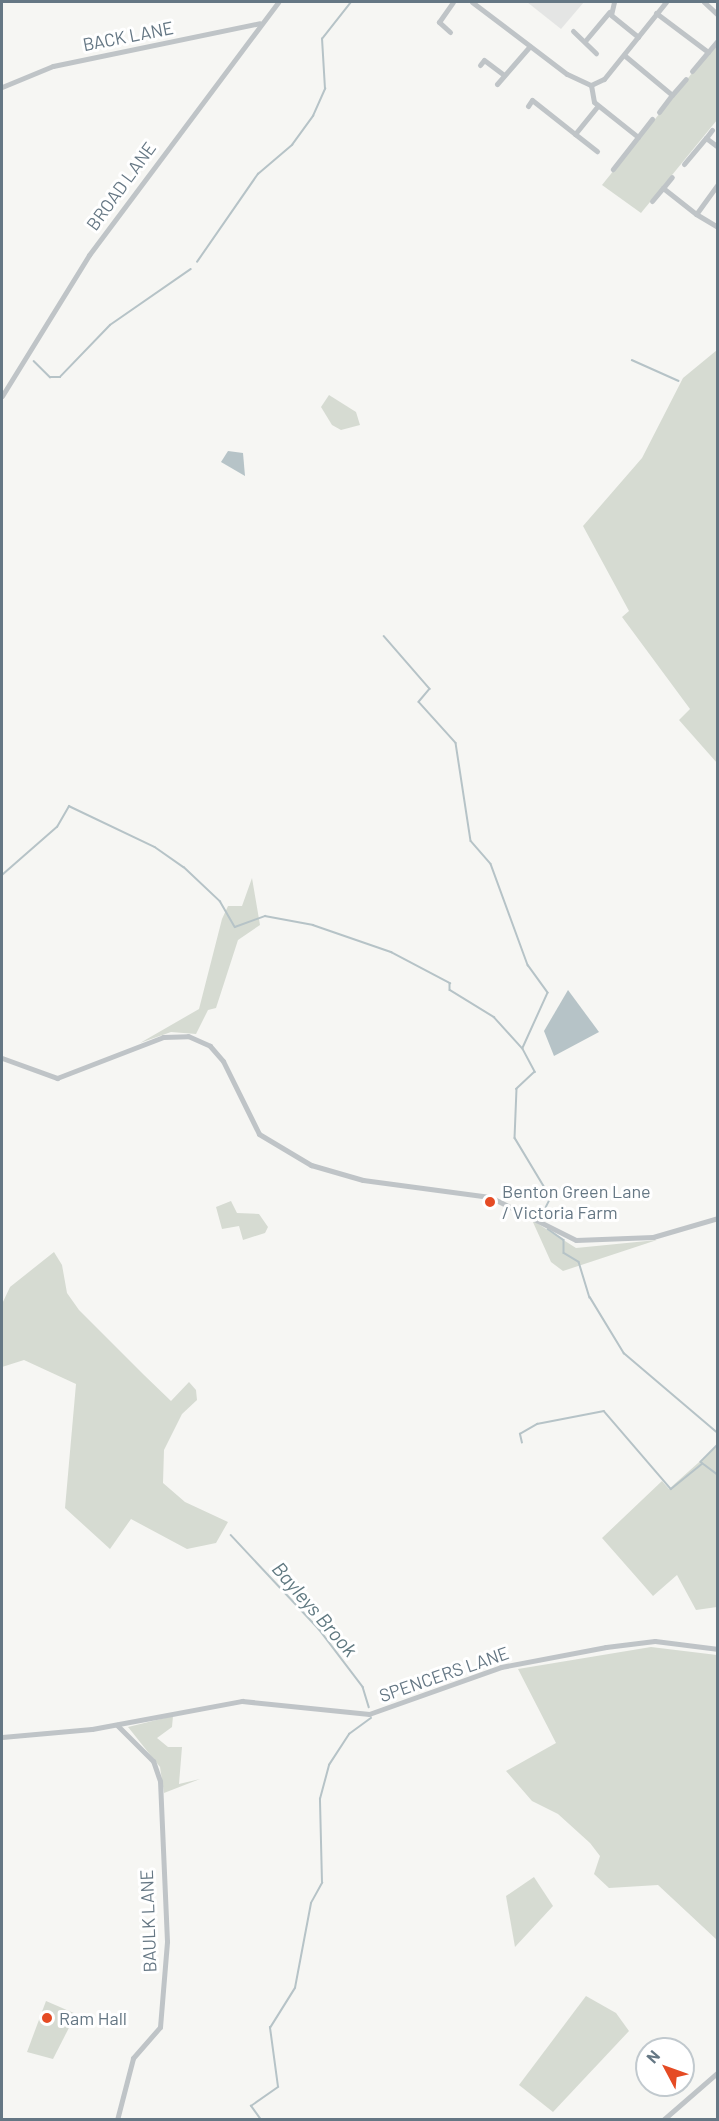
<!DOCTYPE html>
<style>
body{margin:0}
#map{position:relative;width:719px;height:2121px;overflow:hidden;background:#f6f6f3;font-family:Barlow,sans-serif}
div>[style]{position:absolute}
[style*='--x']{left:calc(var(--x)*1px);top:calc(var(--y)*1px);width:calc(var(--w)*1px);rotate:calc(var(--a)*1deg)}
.built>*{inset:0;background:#e4e5e4}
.green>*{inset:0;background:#d6dbd2}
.water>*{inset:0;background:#b6c3c7}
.stream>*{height:1.5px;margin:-0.75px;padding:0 0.75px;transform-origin:0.75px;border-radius:0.75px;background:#b6c3c7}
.minor>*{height:5px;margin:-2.5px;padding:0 2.5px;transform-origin:2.5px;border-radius:2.5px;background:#bfc4c7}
.dots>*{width:16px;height:16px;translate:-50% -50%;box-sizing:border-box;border:3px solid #fff;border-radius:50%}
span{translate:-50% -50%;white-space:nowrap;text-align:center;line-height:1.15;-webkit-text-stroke:6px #fff;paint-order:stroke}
.street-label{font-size:18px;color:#657784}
.poi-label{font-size:18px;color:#657784}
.left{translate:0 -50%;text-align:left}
.water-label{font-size:20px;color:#607981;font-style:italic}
.frame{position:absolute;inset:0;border:3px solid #657784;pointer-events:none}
.north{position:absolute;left:635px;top:2037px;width:60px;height:60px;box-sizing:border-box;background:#fff;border:2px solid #c1c9ce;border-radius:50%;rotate:311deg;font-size:16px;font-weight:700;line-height:24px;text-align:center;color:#657784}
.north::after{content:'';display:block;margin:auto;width:21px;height:27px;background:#e54b24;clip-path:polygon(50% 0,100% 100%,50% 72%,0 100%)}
</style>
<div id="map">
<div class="built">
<i style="clip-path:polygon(527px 2px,584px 2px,561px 29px)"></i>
</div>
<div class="green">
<i style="clip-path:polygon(717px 42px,717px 120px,641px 213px,602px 185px)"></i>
<i style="clip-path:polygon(717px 350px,717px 763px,679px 720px,690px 709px,622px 617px,629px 611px,583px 526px,642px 458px,683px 378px)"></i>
<i style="clip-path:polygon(329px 395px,356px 412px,360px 425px,341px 430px,332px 425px,321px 407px)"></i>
<i style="clip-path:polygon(252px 878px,260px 925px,238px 940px,216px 1008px,208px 1010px,196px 1034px,171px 1032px,140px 1043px,199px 1009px,222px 919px,228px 906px,242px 906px)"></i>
<i style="clip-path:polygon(231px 1201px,237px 1213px,259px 1214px,268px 1227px,265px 1233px,243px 1240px,239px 1226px,222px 1229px,216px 1207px)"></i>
<i style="clip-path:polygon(532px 1220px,576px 1248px,657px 1240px,563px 1271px,551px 1262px)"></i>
<i style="clip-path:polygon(54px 1252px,62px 1265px,67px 1293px,79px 1310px,144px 1375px,171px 1401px,189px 1382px,196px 1390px,197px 1400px,182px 1414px,164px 1450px,163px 1483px,185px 1502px,228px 1522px,216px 1543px,187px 1549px,131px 1519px,110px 1549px,65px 1508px,76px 1384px,24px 1360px,2px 1367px,2px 1304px,10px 1287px)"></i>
<i style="clip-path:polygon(717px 1446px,717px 1607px,696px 1610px,677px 1575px,653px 1596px,602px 1538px,662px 1481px,669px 1489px)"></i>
<i style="clip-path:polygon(651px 1647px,717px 1655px,717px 1940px,658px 1885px,609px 1888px,594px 1874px,600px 1856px,590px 1843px,558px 1814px,532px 1801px,506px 1771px,556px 1743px,518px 1669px)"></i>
<i style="clip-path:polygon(173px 1716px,172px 1727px,157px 1738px,168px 1747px,182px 1747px,179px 1784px,200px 1779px,164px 1793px,160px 1767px,128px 1727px)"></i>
<i style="clip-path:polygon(534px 1877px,553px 1906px,515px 1947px,506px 1896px)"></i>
<i style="clip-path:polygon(586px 1996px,616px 2013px,629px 2031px,553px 2112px,519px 2085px)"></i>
<i style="clip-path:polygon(46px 2001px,76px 2014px,53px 2059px,27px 2052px)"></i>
</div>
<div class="water">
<i style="clip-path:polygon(228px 451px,243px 453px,245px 476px,221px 462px)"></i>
<i style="clip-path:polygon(568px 990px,599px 1032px,554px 1056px,544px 1031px)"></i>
</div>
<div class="stream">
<i style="--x:197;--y:262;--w:107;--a:-55.3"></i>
<i style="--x:258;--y:174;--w:45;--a:-40.5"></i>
<i style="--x:292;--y:145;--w:36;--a:-54"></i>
<i style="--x:313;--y:116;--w:30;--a:-66"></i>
<i style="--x:325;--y:89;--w:50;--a:-93.4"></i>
<i style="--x:322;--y:39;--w:47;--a:-51.9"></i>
<i style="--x:632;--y:360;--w:51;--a:24.1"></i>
<i style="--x:34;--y:361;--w:23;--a:45"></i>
<i style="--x:50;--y:377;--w:10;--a:0"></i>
<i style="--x:60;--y:377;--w:72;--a:-46.1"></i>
<i style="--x:110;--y:325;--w:98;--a:-34.7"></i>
<i style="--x:384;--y:636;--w:70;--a:49"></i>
<i style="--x:430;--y:689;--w:17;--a:130"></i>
<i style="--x:419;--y:702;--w:55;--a:47.9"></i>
<i style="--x:456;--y:743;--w:99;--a:81.3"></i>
<i style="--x:471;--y:841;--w:30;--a:49"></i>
<i style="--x:491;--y:864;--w:108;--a:69.9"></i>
<i style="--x:528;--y:965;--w:34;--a:54"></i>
<i style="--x:548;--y:993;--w:60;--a:114.4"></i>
<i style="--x:2;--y:875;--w:73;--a:-41.1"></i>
<i style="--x:57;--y:827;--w:24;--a:-60"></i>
<i style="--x:69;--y:806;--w:95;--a:25.5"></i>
<i style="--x:155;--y:847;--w:35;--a:35"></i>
<i style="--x:184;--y:867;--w:50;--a:43.4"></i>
<i style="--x:220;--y:901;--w:30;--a:60"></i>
<i style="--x:235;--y:927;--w:32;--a:-20"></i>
<i style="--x:265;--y:916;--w:49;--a:10.6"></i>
<i style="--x:313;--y:925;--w:83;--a:19.1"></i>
<i style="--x:391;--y:952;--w:67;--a:27.7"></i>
<i style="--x:450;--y:983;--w:7;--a:90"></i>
<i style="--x:450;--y:990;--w:52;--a:31.5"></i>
<i style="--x:494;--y:1017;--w:43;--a:47.8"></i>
<i style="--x:523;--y:1049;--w:26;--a:62"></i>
<i style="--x:535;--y:1072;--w:25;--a:137"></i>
<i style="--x:517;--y:1089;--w:49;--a:92.3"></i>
<i style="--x:515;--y:1138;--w:70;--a:59"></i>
<i style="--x:551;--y:1198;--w:18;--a:117"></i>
<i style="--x:548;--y:1229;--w:19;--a:35"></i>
<i style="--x:564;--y:1240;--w:13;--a:90"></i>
<i style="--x:564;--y:1253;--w:17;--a:31"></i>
<i style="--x:579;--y:1262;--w:37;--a:73"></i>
<i style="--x:590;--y:1297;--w:66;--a:58.7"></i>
<i style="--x:624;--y:1353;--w:123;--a:40.4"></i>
<i style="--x:522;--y:1443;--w:9;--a:-103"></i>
<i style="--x:520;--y:1434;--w:20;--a:-30"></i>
<i style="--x:537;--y:1424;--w:68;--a:-11"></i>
<i style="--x:604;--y:1411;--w:103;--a:49.3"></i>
<i style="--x:671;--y:1489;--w:40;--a:-39"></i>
<i style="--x:718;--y:1445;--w:24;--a:135"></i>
<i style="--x:701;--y:1462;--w:21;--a:37"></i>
<i style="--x:231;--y:1535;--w:129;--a:46.9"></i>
<i style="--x:319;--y:1629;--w:73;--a:52.8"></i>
<i style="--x:363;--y:1687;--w:21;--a:73"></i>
<i style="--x:261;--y:2120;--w:17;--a:-126"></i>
<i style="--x:251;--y:2106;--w:33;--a:-35"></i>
<i style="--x:278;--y:2087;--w:60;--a:-97.7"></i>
<i style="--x:270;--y:2028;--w:47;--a:-58"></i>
<i style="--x:295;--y:1988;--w:86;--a:-79.3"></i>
<i style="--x:311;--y:1903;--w:23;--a:-61"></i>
<i style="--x:322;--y:1883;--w:84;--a:-91.4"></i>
<i style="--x:320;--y:1799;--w:35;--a:-75"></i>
<i style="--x:329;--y:1765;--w:37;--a:-57"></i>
<i style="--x:349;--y:1734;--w:27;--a:-36"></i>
</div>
<div class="minor">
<i style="--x:472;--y:2;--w:119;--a:37.2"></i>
<i style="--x:567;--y:74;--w:26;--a:25"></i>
<i style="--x:591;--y:85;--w:14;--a:-25"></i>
<i style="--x:604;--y:79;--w:99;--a:-51.2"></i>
<i style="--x:614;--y:2;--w:13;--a:103"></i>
<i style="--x:611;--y:15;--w:35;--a:39"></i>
<i style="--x:704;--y:2;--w:19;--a:43"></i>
<i style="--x:656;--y:13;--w:65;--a:36.9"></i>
<i style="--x:708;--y:52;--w:16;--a:-50"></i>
<i style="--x:573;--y:31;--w:32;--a:44"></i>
<i style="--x:450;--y:32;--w:15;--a:-138"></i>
<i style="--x:439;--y:22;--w:24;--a:-55"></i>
<i style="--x:585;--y:41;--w:38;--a:-50"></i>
<i style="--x:624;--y:55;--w:62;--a:39.8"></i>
<i style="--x:672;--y:95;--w:21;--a:-49"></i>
<i style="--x:480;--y:65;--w:6;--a:-51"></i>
<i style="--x:484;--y:60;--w:25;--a:37"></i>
<i style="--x:692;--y:71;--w:25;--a:-50"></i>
<i style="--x:497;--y:84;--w:50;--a:-49"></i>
<i style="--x:591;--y:85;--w:17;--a:80"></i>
<i style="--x:594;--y:102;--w:56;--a:38.5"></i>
<i style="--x:638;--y:137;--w:41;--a:128"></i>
<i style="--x:2;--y:87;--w:55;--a:-22.4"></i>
<i style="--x:53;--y:66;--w:211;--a:-11.7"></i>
<i style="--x:528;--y:106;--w:7;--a:-56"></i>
<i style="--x:532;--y:100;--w:55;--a:38.3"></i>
<i style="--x:575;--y:134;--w:36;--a:-51"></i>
<i style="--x:659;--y:112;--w:21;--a:-53"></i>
<i style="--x:712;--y:130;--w:10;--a:127"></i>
<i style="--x:706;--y:138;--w:15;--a:37"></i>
<i style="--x:575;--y:134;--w:28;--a:38"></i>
<i style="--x:638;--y:137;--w:23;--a:-52"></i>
<i style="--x:684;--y:164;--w:34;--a:-50"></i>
<i style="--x:718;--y:184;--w:37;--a:126"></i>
<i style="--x:696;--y:214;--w:26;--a:31"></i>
<i style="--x:663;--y:188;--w:14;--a:-51"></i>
<i style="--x:652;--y:201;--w:17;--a:-50"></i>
<i style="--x:663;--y:188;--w:42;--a:38.2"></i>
<i style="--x:2;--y:396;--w:166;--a:-58.3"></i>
<i style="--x:89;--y:255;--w:316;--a:-53.2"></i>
<i style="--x:2;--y:1058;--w:59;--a:20"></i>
<i style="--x:57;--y:1078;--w:114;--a:-21.1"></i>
<i style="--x:163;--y:1037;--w:25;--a:-2"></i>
<i style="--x:188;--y:1036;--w:24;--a:24"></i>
<i style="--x:210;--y:1046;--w:20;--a:49"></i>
<i style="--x:223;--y:1061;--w:81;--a:63.7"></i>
<i style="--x:259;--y:1134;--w:61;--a:30.8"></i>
<i style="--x:311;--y:1165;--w:54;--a:16.1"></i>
<i style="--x:363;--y:1180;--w:128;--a:7.6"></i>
<i style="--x:490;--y:1197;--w:96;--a:26.6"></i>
<i style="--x:576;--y:1240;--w:77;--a:-2.2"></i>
<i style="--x:653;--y:1237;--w:68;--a:-16.3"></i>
<i style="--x:2;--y:1737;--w:90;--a:-5.1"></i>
<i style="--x:92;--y:1729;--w:153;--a:-10.6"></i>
<i style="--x:242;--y:1701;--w:128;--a:5.8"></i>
<i style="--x:369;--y:1714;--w:140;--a:-19.6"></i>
<i style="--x:501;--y:1667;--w:107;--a:-10.8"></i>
<i style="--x:606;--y:1647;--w:49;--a:-7"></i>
<i style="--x:655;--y:1641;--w:64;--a:7.2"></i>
<i style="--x:117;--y:2120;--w:64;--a:-75.5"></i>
<i style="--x:133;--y:2058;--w:41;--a:-48.9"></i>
<i style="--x:160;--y:2027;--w:86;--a:-85.3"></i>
<i style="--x:167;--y:1941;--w:160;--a:-92.5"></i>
<i style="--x:160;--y:1781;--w:21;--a:-109"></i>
<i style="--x:153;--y:1761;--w:51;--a:-135"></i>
<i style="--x:663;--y:2120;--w:73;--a:-41.1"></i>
</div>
<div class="dots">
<i style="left:490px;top:1202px;background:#e54b24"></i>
<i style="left:47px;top:2018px;background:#e54b24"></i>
</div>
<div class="street-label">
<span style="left:128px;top:36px;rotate:-11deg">BACK LANE</span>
<span style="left:121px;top:186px;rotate:-54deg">BROAD LANE</span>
<span style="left:444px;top:1674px;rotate:-19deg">SPENCERS LANE</span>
<span style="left:148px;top:1921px;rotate:-92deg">BAULK LANE</span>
</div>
<div class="poi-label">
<span class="left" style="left:502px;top:1202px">Benton Green Lane<br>/ Victoria Farm</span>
<span class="left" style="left:59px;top:2018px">Ram Hall</span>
</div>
<div class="water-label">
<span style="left:315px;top:1609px;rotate:49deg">Bayleys Brook</span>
</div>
<div class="frame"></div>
<div class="north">N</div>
</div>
